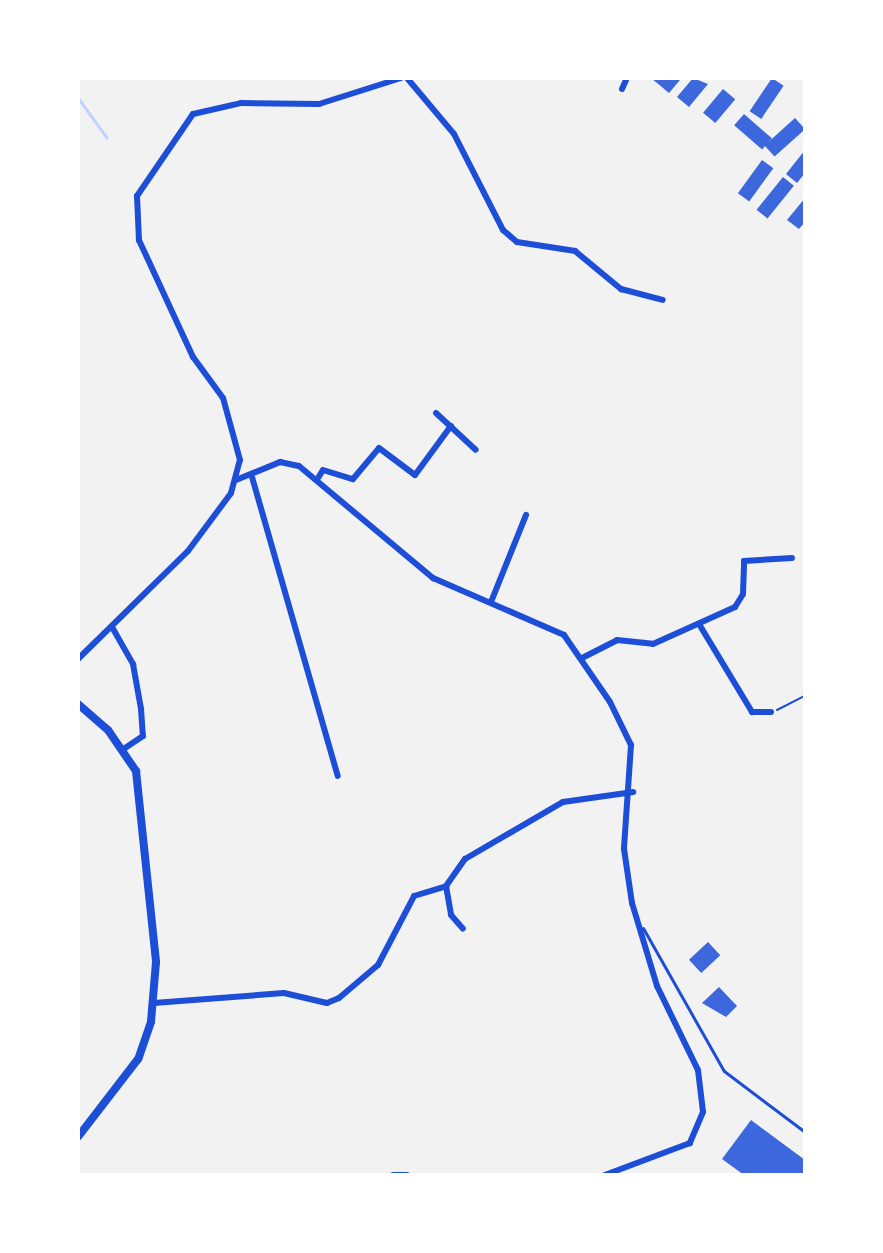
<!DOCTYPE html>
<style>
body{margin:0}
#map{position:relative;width:883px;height:1253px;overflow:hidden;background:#f2f2f2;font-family:Inter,sans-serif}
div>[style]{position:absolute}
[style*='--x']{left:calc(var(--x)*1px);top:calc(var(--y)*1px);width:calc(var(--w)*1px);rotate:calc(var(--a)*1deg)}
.stream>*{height:3px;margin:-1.5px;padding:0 1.5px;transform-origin:1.5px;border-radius:1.5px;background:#bfd3fe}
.building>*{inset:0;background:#3d67dc;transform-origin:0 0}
.path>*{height:2px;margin:-1px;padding:0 1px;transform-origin:1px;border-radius:1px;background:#1d4ed8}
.service>*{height:3px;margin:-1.5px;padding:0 1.5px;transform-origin:1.5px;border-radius:1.5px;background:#1d4ed8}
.minor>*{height:6px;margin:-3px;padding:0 3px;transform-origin:3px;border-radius:3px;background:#1d4ed8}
.tertiary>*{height:8px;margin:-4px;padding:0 4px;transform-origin:4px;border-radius:4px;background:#1d4ed8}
span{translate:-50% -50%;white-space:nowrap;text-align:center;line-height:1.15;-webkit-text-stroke:8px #fff;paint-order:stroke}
.frame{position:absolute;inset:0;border:80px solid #fff;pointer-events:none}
</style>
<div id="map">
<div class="stream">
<i style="--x:78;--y:98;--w:49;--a:54.1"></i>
</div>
<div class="building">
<i style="clip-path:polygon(651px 78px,677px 78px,680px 80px,669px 93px)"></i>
<i style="clip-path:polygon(693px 78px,708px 84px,689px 107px,677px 97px)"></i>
<i style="left:772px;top:78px;width:14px;height:40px;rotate:34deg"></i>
<i style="left:723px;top:89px;width:16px;height:31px;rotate:40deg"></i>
<i style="left:744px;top:114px;width:37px;height:15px;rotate:41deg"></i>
<i style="left:795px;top:118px;width:15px;height:41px;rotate:48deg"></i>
<i style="clip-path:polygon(805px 150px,805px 173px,797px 183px,786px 174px)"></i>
<i style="left:762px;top:160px;width:14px;height:41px;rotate:36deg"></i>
<i style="left:783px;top:177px;width:14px;height:42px;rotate:39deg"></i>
<i style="clip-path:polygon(805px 198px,805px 222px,799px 229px,787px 220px)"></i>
<i style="left:708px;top:942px;width:18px;height:26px;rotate:47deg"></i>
<i style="clip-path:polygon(719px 987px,737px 1006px,726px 1017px,702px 1003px)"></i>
<i style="clip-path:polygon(751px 1120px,805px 1160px,805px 1175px,744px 1175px,722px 1159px)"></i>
</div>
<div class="path">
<i style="--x:777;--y:710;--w:31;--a:-27"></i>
</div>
<div class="service">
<i style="--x:643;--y:928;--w:164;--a:60.5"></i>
<i style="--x:724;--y:1071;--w:101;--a:37"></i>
</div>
<div class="minor">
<i style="--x:407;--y:78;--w:73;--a:50"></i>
<i style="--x:454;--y:134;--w:108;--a:63"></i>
<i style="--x:503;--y:230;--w:18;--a:41"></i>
<i style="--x:517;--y:242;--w:59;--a:8.8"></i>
<i style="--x:575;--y:251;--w:60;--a:39.6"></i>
<i style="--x:621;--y:289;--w:43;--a:14.7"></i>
<i style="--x:622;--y:89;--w:12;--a:-66"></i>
<i style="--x:436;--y:413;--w:54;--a:42.8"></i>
<i style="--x:252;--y:477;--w:311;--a:74"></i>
<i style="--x:318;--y:478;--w:9;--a:-58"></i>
<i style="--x:323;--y:470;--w:31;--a:17"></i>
<i style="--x:353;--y:479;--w:40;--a:-50"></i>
<i style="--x:379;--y:448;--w:45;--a:36.9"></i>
<i style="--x:415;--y:475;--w:61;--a:-53.7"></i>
<i style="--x:236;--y:480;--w:48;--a:-22.2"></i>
<i style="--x:280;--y:462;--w:19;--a:12"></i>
<i style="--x:299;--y:466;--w:175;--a:39.9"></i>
<i style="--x:433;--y:578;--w:143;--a:23.5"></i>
<i style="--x:564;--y:635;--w:81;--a:55.5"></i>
<i style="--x:610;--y:702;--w:48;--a:64"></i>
<i style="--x:631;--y:745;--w:104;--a:93.9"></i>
<i style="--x:624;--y:849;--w:55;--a:81.6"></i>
<i style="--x:632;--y:903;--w:87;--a:73.2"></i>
<i style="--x:657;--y:986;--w:93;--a:64"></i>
<i style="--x:698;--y:1070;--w:42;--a:83.2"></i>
<i style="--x:703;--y:1112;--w:34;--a:113"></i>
<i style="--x:690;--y:1143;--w:91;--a:159.4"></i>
<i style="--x:491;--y:602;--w:94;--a:-68.1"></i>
<i style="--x:699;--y:624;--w:103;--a:58.9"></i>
<i style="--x:752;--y:712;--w:19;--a:0"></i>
<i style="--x:112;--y:627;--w:43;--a:60.4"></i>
<i style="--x:133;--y:664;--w:46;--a:79.9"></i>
<i style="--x:141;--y:709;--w:27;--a:86"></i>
<i style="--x:143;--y:736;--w:23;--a:146"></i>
<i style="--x:584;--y:657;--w:37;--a:-27"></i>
<i style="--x:617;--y:640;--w:36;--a:6"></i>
<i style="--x:653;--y:644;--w:90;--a:-24.3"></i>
<i style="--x:735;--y:607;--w:15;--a:-58"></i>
<i style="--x:743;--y:594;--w:33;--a:-88"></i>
<i style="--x:744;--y:561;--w:48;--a:-3.6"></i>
<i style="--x:78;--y:659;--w:154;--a:-44.5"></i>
<i style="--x:188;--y:551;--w:72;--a:-53.4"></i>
<i style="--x:231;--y:493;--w:34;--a:-75"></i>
<i style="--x:240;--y:460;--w:64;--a:-105.3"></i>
<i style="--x:223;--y:398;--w:51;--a:-126.2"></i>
<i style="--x:193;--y:357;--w:129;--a:-114.8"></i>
<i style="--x:139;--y:240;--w:44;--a:-92.6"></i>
<i style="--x:137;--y:196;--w:99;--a:-55.7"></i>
<i style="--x:193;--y:114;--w:49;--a:-12.9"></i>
<i style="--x:241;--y:103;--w:78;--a:0.7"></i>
<i style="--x:319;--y:104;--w:86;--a:-17.6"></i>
<i style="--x:446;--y:886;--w:29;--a:80"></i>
<i style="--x:451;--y:915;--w:18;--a:49"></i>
<i style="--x:154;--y:1003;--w:130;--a:-4.4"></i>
<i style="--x:284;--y:993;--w:44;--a:13.1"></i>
<i style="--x:327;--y:1003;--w:13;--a:-23"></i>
<i style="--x:339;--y:998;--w:51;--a:-40.2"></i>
<i style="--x:378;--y:965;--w:78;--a:-62.4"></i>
<i style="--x:414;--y:896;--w:34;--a:-17"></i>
<i style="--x:446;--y:886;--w:33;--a:-55"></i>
<i style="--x:465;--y:859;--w:113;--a:-30.2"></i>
<i style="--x:563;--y:802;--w:71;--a:-8.1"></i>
<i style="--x:393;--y:1175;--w:14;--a:0"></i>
</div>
<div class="tertiary">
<i style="--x:78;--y:704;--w:40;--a:41"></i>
<i style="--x:108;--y:730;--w:50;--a:55.7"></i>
<i style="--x:136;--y:771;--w:192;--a:84"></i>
<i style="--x:156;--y:962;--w:60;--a:94.8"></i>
<i style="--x:151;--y:1022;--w:39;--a:109"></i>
<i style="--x:138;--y:1059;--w:98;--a:127.6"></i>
</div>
<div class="frame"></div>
</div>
